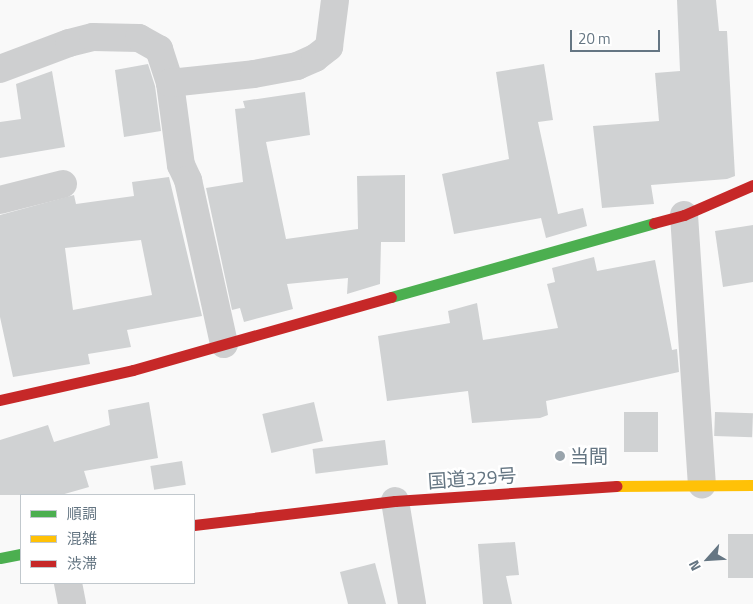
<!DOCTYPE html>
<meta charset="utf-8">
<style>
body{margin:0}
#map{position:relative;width:753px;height:604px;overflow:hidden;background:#f9f9f9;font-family:"Titillium Web","Noto Sans JP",sans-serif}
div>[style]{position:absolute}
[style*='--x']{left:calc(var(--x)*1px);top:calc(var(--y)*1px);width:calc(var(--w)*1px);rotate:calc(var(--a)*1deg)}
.building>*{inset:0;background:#d0d2d3;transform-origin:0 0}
.street>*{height:28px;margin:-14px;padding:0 14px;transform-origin:14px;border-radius:14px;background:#cecfd0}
.fast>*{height:11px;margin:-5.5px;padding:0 5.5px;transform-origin:5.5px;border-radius:5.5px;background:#4caf50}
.slow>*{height:11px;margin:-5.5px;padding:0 5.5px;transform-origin:5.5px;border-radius:5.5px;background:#ffc107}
.jam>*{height:11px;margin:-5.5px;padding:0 5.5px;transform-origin:5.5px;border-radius:5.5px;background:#c62828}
.dots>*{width:14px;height:14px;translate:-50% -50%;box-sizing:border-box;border:2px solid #fff;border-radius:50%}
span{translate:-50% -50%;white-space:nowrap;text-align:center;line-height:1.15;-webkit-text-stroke:5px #fff;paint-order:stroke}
.poi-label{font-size:19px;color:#657683}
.left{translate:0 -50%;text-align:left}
.street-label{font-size:19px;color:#657683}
.legend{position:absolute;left:20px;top:494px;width:175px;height:90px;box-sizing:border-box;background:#fff;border:1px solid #c1c8cd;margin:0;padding:6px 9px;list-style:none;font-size:15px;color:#657683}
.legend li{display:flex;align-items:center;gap:10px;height:25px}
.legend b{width:25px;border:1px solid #c1c8cd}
.north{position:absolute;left:683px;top:534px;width:50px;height:50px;-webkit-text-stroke:4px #fff;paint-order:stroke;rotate:244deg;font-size:14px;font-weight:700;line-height:20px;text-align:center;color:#657683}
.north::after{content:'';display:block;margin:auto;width:18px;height:22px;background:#657683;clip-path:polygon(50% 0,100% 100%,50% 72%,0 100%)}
.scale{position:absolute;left:570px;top:30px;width:90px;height:22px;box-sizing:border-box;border:2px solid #657683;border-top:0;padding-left:6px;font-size:15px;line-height:18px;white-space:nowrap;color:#657683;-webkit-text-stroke:4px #fff;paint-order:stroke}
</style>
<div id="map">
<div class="building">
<i style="clip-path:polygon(677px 0,716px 0,719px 31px,727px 31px,735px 176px,727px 179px,651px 185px,654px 204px,602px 208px,593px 126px,659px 121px,655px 73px,680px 71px)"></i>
<i style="clip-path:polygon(148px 64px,155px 86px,161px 131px,124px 137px,115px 70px)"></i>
<i style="clip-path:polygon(544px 64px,553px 120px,538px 122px,558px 214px,583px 208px,587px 226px,546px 238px,541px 218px,454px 234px,442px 174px,509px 159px,496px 72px)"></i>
<i style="clip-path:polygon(52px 71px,65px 147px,0 158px,0 122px,21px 119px,16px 84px)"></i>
<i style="clip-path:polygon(305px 92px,310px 135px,266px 142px,286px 239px,358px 229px,357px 176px,405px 175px,405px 242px,381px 242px,380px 284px,347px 294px,348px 278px,287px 284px,293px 309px,244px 322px,240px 308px,232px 310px,206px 188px,243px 182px,235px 109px,245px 108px,243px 101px)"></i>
<i style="clip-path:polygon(evenodd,169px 177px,202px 316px,127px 330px,131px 347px,88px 354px,90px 364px,13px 377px,0 317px,0 215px,74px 195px,76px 204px,134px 196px,132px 182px,169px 177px,141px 240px,152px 295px,73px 310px,65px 248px,141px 240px)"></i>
<i style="clip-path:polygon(753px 225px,753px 282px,723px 287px,715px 231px)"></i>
<i style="clip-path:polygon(594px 257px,597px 271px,655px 260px,672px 350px,677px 349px,679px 372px,546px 401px,548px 415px,540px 418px,472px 423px,468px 391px,387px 401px,378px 336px,450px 323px,448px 311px,477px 303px,483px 340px,558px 328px,547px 284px,555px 282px,552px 268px)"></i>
<i style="clip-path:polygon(149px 402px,158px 458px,84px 471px,89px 487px,61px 495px,0 495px,0 440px,48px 425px,54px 442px,110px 425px,108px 410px)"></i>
<i style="left:314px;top:402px;width:40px;height:53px;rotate:77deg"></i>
<i style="left:624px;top:412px;width:34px;height:40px"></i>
<i style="left:715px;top:412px;width:38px;height:24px;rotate:2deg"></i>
<i style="left:385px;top:440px;width:25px;height:73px;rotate:83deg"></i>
<i style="left:182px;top:461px;width:24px;height:32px;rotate:81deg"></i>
<i style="left:753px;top:534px;width:44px;height:25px;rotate:90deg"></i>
<i style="clip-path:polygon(515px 542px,519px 575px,506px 576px,512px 604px,483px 604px,478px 544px)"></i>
<i style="clip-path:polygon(375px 563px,386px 604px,348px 604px,340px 572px)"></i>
</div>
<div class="street">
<i style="--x:0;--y:69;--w:74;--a:-20.6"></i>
<i style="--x:69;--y:43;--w:25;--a:-14"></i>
<i style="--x:93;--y:37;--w:46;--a:1.2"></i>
<i style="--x:139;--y:38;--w:23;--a:29"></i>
<i style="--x:159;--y:49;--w:36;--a:72"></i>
<i style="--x:170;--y:83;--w:83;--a:82.4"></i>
<i style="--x:181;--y:165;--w:17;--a:65"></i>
<i style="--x:188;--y:180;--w:168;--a:77.6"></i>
<i style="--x:170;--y:83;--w:84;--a:-6.1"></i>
<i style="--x:254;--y:74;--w:44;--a:-10.5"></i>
<i style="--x:297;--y:66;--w:20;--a:-24"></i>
<i style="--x:315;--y:58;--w:18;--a:-38"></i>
<i style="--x:329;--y:47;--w:47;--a:-82.7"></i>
<i style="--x:0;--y:200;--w:65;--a:-14.3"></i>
<i style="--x:684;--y:215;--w:270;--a:86.2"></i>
<i style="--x:395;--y:501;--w:104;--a:80.6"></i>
<i style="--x:68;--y:583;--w:21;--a:79"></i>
</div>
<div class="fast">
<i style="--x:391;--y:297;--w:273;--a:-15.7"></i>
<i style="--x:0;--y:558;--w:21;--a:-11"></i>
</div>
<div class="slow">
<i style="--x:616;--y:486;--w:137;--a:-0.4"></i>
</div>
<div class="jam">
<i style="--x:654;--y:223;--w:31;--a:-15"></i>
<i style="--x:684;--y:215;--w:75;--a:-23.5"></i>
<i style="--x:0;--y:400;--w:136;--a:-12.7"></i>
<i style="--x:133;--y:370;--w:268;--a:-15.8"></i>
<i style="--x:194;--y:525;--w:202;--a:-6.8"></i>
<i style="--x:395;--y:501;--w:222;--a:-3.9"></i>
</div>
<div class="dots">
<i style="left:560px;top:456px;background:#99a4ac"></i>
</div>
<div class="poi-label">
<span class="left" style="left:570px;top:456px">当間</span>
</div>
<div class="street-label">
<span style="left:472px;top:478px;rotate:-4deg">国道329号</span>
</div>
<ul class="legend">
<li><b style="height:6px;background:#4caf50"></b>順調</li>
<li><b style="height:6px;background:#ffc107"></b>混雑</li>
<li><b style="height:6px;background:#c62828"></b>渋滞</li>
</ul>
<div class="north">N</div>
<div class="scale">20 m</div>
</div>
